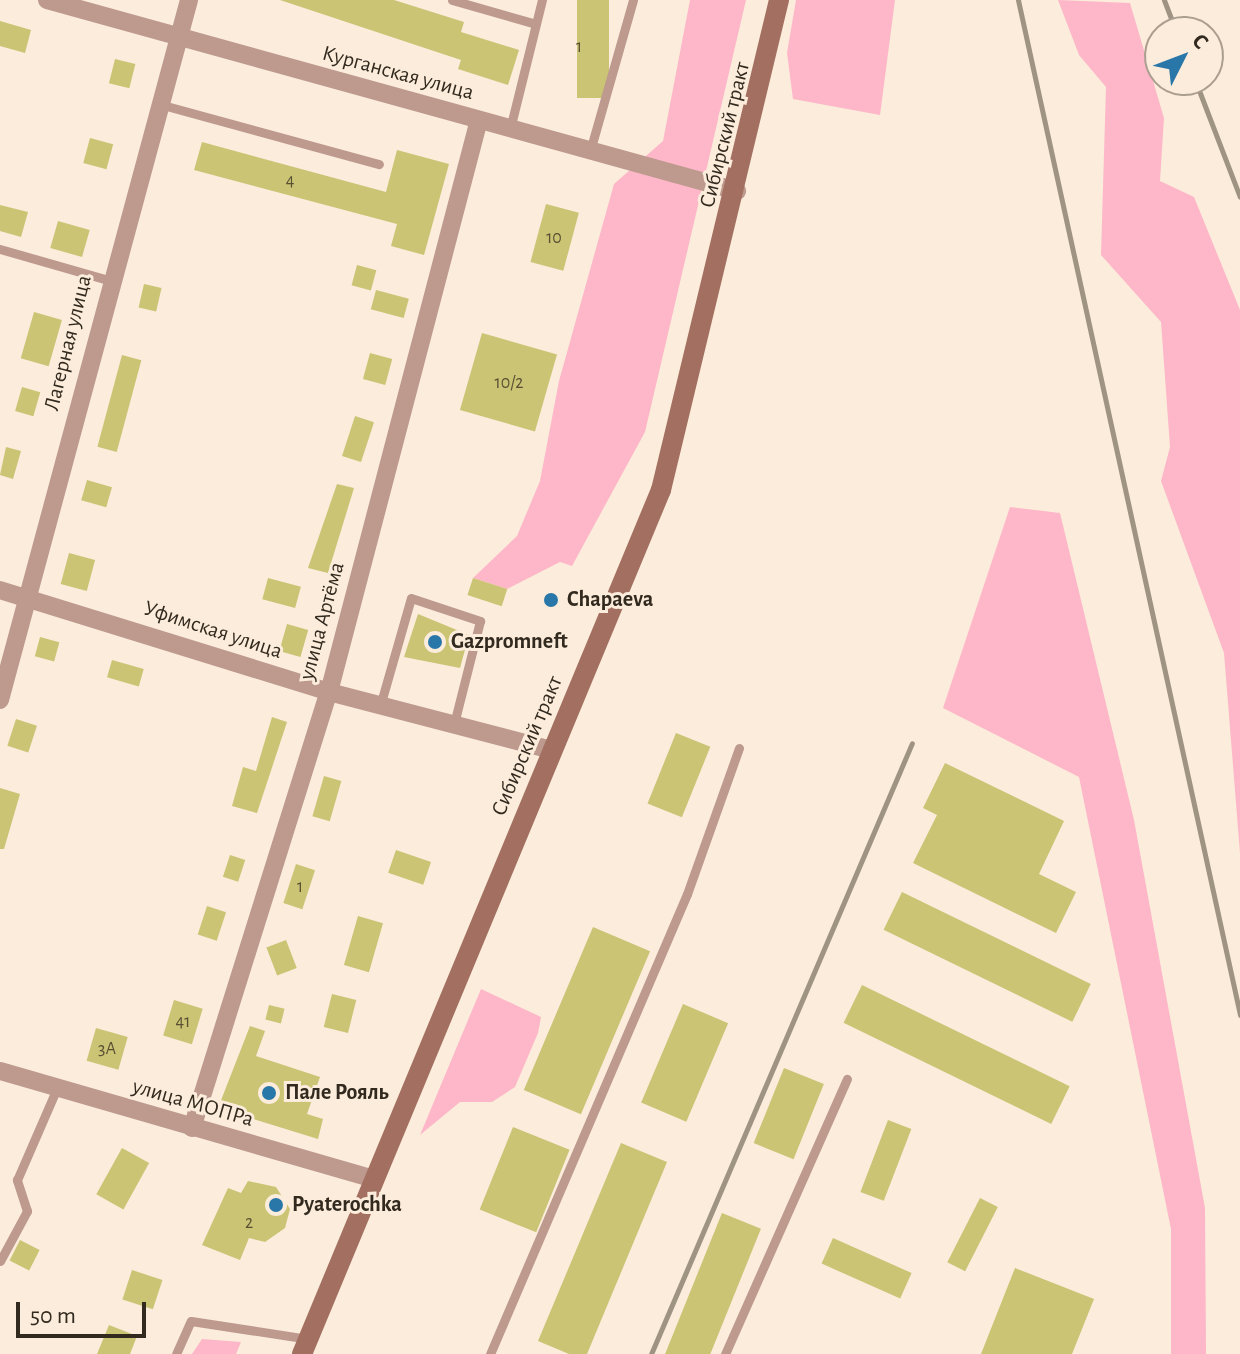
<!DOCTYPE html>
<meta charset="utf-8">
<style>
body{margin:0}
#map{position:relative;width:1240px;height:1354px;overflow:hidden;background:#fbecdb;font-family:"Alegreya Sans",sans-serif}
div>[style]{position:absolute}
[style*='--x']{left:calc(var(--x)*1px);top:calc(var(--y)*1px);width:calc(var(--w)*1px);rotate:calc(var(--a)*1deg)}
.green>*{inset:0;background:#fdb7c8}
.building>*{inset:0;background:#cac474;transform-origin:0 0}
.lane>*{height:9px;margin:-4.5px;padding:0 4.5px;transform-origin:4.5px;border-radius:4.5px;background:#bd998e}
.street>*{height:18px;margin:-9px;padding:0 9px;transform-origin:9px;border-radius:9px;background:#bd998e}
.secondary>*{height:20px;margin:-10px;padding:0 10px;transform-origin:10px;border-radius:10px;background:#a26f60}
.rail>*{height:5px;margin:-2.5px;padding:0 2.5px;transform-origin:2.5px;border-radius:2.5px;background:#9f9384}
.dots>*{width:22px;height:22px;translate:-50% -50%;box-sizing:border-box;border:4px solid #fbecdb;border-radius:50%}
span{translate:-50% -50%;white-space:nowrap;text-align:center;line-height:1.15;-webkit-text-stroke:6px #fbecdb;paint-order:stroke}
.number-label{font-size:18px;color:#595034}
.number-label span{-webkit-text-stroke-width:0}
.street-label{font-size:22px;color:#332a1f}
.poi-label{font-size:22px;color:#332a1f;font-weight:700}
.left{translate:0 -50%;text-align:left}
.north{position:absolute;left:1144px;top:16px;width:80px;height:80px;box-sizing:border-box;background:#fbecdb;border:2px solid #ab9e90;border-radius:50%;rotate:48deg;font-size:22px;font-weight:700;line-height:32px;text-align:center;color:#332a1f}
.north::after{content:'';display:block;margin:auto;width:28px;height:36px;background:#2977a9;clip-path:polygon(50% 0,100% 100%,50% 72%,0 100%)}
.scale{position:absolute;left:16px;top:1302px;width:130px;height:36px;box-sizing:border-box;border:4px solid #332a1f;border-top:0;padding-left:10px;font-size:24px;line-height:28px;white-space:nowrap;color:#332a1f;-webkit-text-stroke:6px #fbecdb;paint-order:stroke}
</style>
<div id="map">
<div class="green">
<i style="clip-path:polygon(690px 0,746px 0,645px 432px,572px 566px,560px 562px,507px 589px,473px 578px,517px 536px,540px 481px,559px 381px,614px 184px,663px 141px)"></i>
<i style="clip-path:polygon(796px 0,895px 0,880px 115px,793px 99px,787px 53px)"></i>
<i style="clip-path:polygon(1058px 0,1130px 3px,1164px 118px,1160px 181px,1194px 197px,1240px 310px,1240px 853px,1224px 653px,1161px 481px,1170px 447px,1161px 322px,1101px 255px,1106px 87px,1079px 55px)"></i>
<i style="clip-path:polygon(1010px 507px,1060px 513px,1134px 820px,1205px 1208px,1206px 1354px,1171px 1354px,1171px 1229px,1079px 777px,943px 708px)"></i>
<i style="clip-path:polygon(481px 989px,541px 1017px,538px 1033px,515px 1087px,492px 1102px,460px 1102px,420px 1135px)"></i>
<i style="clip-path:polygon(202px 1339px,241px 1342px,236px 1354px,192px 1354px)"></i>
</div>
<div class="building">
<i style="clip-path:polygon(280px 0,394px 0,464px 22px,461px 32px,519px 50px,508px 85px,458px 69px,461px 60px)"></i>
<i style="left:577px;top:0;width:32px;height:98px"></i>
<i style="clip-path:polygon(0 21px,31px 30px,25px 53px,0 46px)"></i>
<i style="left:115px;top:59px;width:21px;height:25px;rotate:14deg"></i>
<i style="left:90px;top:138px;width:24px;height:26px;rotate:15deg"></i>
<i style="clip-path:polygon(202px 142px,386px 192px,397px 150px,449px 164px,424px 255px,391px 246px,397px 224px,194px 170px)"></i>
<i style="left:546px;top:204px;width:34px;height:60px;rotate:15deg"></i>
<i style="clip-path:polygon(0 205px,28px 212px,21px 237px,0 231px)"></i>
<i style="left:58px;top:221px;width:33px;height:28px;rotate:16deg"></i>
<i style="left:357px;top:265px;width:20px;height:21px;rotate:15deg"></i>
<i style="left:144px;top:284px;width:18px;height:24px;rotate:13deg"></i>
<i style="left:376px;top:290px;width:34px;height:20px;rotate:15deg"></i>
<i style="left:34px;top:312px;width:29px;height:48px;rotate:16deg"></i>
<i style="left:482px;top:333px;width:78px;height:80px;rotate:16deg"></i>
<i style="left:370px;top:353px;width:23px;height:27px;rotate:15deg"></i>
<i style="left:122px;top:355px;width:20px;height:95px;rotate:15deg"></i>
<i style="left:22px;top:387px;width:19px;height:25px;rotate:16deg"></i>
<i style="left:355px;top:416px;width:20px;height:42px;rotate:18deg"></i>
<i style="clip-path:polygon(6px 447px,21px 451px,13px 479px,0 475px)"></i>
<i style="left:87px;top:480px;width:26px;height:21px;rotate:16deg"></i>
<i style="clip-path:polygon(337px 484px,354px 488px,328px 573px,308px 568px)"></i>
<i style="left:69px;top:553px;width:27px;height:32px;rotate:15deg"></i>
<i style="left:268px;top:578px;width:34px;height:22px;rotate:15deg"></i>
<i style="left:473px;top:578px;width:36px;height:18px;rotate:18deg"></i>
<i style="clip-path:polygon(418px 614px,469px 635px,460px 668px,404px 657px)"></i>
<i style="left:287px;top:624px;width:22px;height:28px;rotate:16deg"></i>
<i style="left:40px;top:637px;width:20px;height:20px;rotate:15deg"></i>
<i style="left:112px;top:660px;width:33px;height:18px;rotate:16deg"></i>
<i style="clip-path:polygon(272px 717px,287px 722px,257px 813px,232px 806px,243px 767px,256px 771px)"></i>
<i style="left:16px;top:719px;width:22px;height:28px;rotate:18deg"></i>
<i style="left:676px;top:733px;width:37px;height:76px;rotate:22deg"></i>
<i style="clip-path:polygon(945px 763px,1064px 821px,1039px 874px,1076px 892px,1056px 933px,913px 863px,937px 815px,923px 808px)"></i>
<i style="left:324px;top:776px;width:18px;height:42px;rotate:16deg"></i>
<i style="clip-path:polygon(0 788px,20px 794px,4px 849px,0 849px)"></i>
<i style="left:396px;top:850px;width:37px;height:24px;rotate:19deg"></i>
<i style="left:230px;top:855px;width:16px;height:23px;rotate:18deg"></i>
<i style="left:296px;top:864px;width:20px;height:41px;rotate:18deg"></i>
<i style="left:902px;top:892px;width:210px;height:42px;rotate:26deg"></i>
<i style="left:207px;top:906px;width:20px;height:30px;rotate:18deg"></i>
<i style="left:358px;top:916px;width:26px;height:51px;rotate:16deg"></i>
<i style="left:593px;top:927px;width:62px;height:177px;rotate:23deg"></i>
<i style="left:286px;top:940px;width:30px;height:21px;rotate:69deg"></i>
<i style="left:862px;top:985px;width:231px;height:42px;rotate:26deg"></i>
<i style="left:332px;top:994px;width:25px;height:34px;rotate:14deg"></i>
<i style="left:174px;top:1000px;width:30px;height:37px;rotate:17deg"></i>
<i style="left:683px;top:1004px;width:49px;height:107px;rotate:23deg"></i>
<i style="left:269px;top:1005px;width:16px;height:15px;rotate:14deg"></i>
<i style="clip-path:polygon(250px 1026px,265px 1031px,256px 1056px,320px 1077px,307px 1114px,323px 1119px,318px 1139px,218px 1108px)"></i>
<i style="left:96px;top:1028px;width:33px;height:34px;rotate:16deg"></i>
<i style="left:784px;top:1068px;width:43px;height:81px;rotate:22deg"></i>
<i style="left:888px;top:1120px;width:25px;height:77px;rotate:21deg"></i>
<i style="left:513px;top:1127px;width:61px;height:89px;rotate:22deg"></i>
<i style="clip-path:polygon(621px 1143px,667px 1162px,587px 1354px,569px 1354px,538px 1341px)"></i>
<i style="left:122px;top:1148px;width:31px;height:53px;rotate:29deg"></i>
<i style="clip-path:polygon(248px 1181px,276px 1187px,290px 1209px,285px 1228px,265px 1242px,249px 1238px,240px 1260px,202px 1245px,228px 1188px,241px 1193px)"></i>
<i style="left:980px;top:1198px;width:20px;height:72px;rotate:27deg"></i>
<i style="left:722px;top:1213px;width:42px;height:152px;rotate:22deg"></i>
<i style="left:833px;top:1238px;width:86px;height:28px;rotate:24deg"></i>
<i style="left:20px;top:1240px;width:22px;height:23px;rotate:27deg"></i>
<i style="clip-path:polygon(1015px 1268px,1094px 1299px,1072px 1354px,981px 1354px)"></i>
<i style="left:132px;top:1270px;width:32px;height:31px;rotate:18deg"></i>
<i style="clip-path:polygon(109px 1325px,137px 1336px,130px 1354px,97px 1354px)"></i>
</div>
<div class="lane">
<i style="--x:452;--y:0;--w:87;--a:15.9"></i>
<i style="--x:159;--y:104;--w:228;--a:15.3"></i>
<i style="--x:510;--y:129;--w:133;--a:-76.1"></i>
<i style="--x:590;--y:151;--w:157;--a:-74.1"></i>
<i style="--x:0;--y:249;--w:112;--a:16"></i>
<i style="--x:380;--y:706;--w:112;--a:-74"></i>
<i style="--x:411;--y:598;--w:73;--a:18.4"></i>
<i style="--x:480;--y:621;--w:106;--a:104.2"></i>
<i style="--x:0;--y:1261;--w:57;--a:-61.6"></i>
<i style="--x:27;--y:1211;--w:33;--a:-108"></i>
<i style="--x:17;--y:1180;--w:100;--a:-66.5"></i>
<i style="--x:176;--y:1354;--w:36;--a:-66"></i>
<i style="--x:191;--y:1321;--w:118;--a:8.7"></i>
<i style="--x:490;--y:1354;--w:500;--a:-66.82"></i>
<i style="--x:687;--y:894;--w:155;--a:-70.4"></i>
<i style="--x:725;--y:1354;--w:301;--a:-66.1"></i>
</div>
<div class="street">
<i style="--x:47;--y:0;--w:716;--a:15.47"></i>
<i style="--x:0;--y:590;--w:344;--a:17.2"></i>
<i style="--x:329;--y:692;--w:229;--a:14.6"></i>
<i style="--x:0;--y:700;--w:725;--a:-74.89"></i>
<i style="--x:0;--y:1071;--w:388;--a:16.1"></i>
<i style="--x:192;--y:1128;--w:457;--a:-72.6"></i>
<i style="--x:329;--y:692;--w:591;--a:-75.31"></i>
</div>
<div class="secondary">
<i style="--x:302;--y:1354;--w:936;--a:-67.44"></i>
<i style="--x:661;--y:490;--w:504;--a:-76.46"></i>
</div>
<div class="rail">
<i style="--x:1018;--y:0;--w:1039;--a:77.66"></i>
<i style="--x:1164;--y:0;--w:34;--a:69"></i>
<i style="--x:1195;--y:80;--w:125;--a:69"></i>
<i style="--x:651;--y:1354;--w:664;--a:-66.87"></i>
</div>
<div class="dots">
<i style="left:551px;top:600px;background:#2977a9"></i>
<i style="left:435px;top:642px;background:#2977a9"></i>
<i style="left:269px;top:1093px;background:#2977a9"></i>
<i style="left:276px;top:1205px;background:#2977a9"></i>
</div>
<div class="number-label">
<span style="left:579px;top:47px">1</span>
<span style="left:290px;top:181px">4</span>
<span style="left:554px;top:238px">10</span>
<span style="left:509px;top:383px">10/2</span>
<span style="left:300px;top:887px">1</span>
<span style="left:183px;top:1022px">41</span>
<span style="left:107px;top:1049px">3А</span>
<span style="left:249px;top:1223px">2</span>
</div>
<div class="street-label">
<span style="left:398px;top:73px;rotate:15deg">Курганская улица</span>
<span style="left:725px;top:135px;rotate:-76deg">Сибирский тракт</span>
<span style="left:68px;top:343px;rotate:-76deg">Лагерная улица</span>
<span style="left:322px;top:621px;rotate:-75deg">улица Артёма</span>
<span style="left:213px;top:630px;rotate:18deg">Уфимская улица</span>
<span style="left:527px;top:746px;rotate:-67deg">Сибирский тракт</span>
<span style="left:193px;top:1103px;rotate:16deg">улица МОПРа</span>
</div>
<div class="poi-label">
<span class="left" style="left:567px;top:600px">Chapaeva</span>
<span class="left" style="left:451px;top:642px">Gazpromneft</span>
<span class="left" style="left:285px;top:1093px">Пале Рояль</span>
<span class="left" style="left:292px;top:1205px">Pyaterochka</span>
</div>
<div class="north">С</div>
<div class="scale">50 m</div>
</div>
